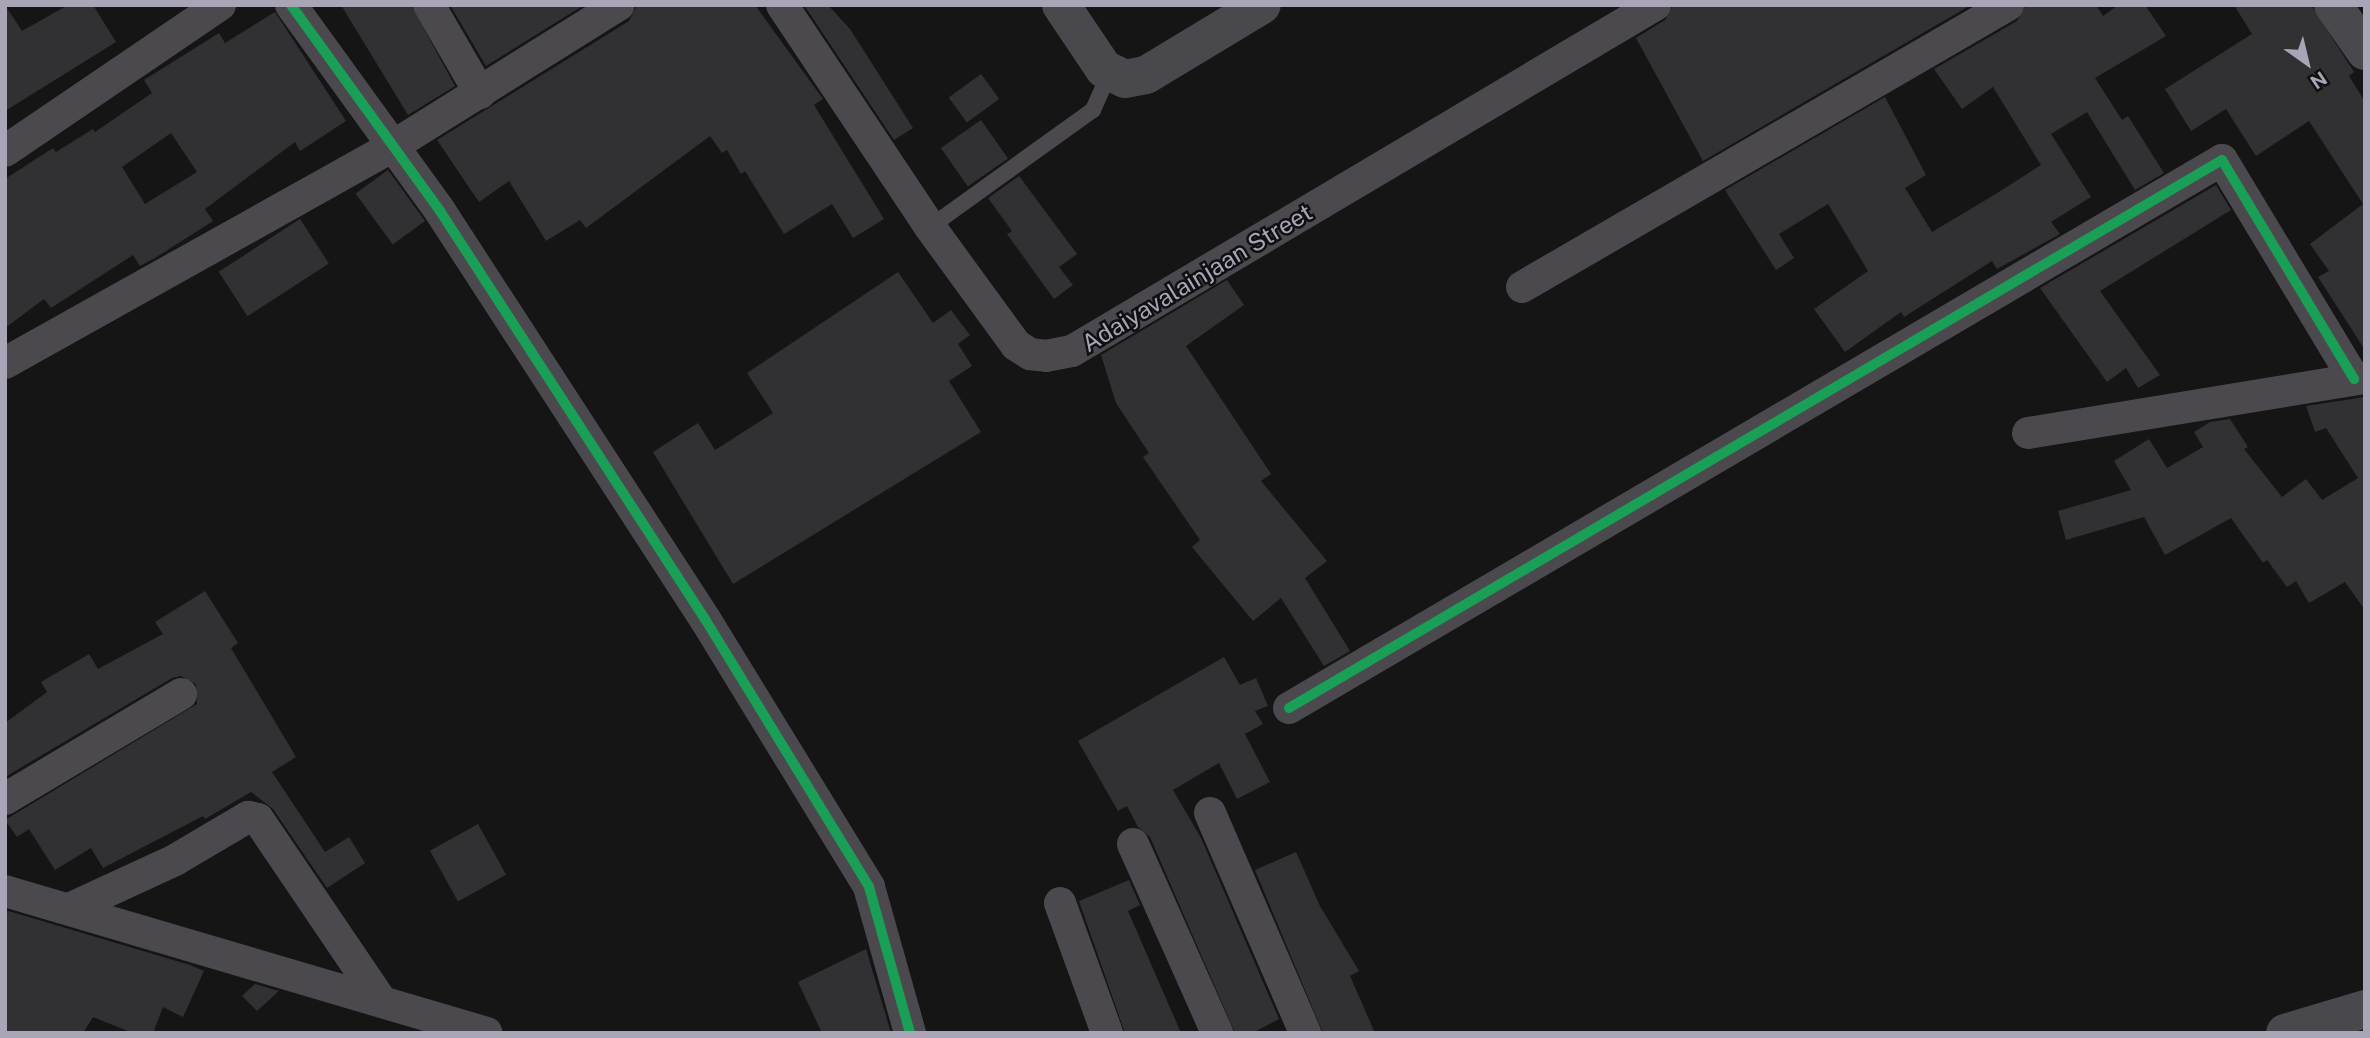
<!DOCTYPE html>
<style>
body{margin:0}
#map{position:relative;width:2370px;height:1038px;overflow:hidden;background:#151515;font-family:"Public Sans",sans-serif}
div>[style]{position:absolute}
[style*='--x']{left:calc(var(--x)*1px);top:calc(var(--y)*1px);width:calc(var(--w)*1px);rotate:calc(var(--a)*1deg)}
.building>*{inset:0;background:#313133;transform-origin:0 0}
.lane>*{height:16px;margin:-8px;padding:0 8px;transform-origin:8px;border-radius:8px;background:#4b494e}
.street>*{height:32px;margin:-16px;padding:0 16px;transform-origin:16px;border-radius:16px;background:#4b494e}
.secondary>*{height:38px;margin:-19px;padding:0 19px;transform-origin:19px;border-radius:19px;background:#49484c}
.cycleway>*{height:10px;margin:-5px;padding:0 5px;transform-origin:5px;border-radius:5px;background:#1a9f57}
span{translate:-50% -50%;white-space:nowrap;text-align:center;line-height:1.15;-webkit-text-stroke:5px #100f11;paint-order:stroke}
.street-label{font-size:24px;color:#a9a5b6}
.frame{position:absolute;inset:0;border:7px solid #a9a5b6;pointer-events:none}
.north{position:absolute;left:2272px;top:28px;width:70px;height:70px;-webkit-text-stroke:5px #100f11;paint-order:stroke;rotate:146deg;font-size:19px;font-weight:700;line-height:28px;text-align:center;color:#a9a5b6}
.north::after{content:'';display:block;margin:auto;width:24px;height:32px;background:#a9a5b6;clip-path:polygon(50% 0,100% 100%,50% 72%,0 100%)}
</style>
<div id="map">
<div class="building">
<i style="clip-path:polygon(5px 5px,22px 31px,68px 5px,93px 5px,116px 42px,5px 111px)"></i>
<i style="clip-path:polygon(341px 5px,411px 5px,455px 86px,408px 115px)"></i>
<i style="clip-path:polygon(450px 5px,584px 5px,486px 66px)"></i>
<i style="clip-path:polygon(637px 5px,755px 5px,823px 99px,814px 105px,884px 219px,853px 238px,832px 204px,784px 234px,745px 171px,741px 174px,727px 150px,722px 153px,710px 136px,586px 228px,580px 220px,546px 241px,509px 181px,479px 202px,437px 140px,629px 21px)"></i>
<i style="clip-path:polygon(804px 5px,828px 5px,850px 29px,913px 128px,894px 140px)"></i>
<i style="clip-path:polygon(1673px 5px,1971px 5px,1703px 161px,1636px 38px,1665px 20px)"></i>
<i style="clip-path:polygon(2026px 5px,2096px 5px,2103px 16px,2118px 5px,2145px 5px,2166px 36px,2095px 78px,2122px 120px,2128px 116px,2164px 173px,2135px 190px,2087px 112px,2051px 134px,2091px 197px,2051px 222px,2060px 234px,1997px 269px,1992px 261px,1904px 317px,1901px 312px,1845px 352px,1814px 309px,1868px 271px,1828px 204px,1779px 234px,1794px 258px,1776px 270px,1725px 190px,1885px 97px,1926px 175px,1905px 188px,1932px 232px,1994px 195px,2041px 165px,1993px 87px,1962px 109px,1934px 69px,2017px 21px)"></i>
<i style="clip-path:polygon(2234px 5px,2311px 5px,2354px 72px,2349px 76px,2365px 102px,2365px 350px,2318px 277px,2329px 271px,2310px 244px,2363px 204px,2309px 121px,2256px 156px,2226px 109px,2191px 131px,2165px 89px,2252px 34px)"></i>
<i style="clip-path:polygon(evenodd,275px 12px,346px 121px,300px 151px,295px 142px,205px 209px,213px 221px,155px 258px,140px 266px,133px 255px,51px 308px,44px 299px,5px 328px,5px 179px,53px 148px,56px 152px,93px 129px,95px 132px,152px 93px,144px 80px,219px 33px,225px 43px,275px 12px,171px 133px,197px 172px,145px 204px,122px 167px,171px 133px)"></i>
<i style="left:981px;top:74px;width:31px;height:40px;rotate:54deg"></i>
<i style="left:981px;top:120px;width:47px;height:49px;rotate:55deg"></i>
<i style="left:388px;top:170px;width:63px;height:40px;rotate:54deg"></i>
<i style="clip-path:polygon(1019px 176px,1077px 254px,1059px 267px,1073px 285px,1054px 299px,1007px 234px,1012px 231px,988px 198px)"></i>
<i style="clip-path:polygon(2216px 185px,2231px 210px,2100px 291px,2160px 375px,2138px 388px,2126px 368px,2107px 382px,2040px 288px)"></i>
<i style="left:300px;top:219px;width:53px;height:97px;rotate:57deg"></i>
<i style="clip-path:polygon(898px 272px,933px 323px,951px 310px,970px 335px,958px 344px,972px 366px,949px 381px,981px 432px,733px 584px,653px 452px,698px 423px,715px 450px,773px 413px,747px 373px)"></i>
<i style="clip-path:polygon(1227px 280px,1244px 305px,1186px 346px,1271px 474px,1261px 481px,1327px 561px,1305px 578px,1350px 651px,1324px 666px,1281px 598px,1253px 621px,1192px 547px,1200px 540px,1143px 457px,1149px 453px,1116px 403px,1101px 355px)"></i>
<i style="clip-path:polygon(2365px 397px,2365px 610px,2345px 582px,2309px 603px,2296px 581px,2287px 587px,2267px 560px,2263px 563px,2231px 518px,2165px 555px,2144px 517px,2066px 540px,2058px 511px,2131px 490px,2114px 461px,2149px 439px,2167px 468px,2203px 447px,2194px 432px,2210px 422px,2230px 419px,2248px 447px,2244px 449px,2282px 497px,2306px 479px,2322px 500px,2358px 478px,2326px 428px,2315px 432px,2306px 406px)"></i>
<i style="clip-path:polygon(205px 591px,238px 643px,231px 648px,296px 757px,272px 772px,325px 852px,349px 837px,365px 863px,327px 888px,273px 809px,251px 792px,205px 819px,203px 816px,103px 868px,91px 848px,55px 870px,29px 829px,17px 837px,5px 820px,197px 704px,196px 684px,181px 676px,172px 678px,5px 777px,5px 723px,47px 692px,41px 682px,89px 654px,98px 669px,163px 634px,155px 622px)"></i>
<i style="clip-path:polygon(1224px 657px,1240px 685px,1256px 678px,1268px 706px,1255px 711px,1263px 724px,1245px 734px,1270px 782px,1237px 799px,1219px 763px,1173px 790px,1201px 838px,1279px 1019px,1252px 1033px,1235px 1033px,1150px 837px,1138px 827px,1127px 806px,1118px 811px,1078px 741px)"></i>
<i style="left:478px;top:824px;width:58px;height:55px;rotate:61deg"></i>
<i style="clip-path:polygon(1296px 852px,1320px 906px,1359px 971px,1350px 976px,1375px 1033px,1323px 1033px,1255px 870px)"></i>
<i style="clip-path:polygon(1129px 880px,1140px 905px,1128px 911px,1181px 1033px,1125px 1033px,1079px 901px)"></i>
<i style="clip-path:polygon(5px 910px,190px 965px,204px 971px,183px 1017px,163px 1007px,153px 1033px,133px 1033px,93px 1017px,83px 1033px,5px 1033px)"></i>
<i style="clip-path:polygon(866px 949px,891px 1033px,822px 1033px,798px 982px)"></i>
<i style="clip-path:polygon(255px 984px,279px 991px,257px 1011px,242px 996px)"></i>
</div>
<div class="lane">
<i style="--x:930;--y:227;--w:201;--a:-35.7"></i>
<i style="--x:1093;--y:110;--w:39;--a:-66"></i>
</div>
<div class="street">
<i style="--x:291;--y:5;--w:254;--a:54.1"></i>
<i style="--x:440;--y:211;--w:487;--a:57"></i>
<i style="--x:705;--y:619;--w:314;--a:58.5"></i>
<i style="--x:869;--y:887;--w:152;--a:74.3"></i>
<i style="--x:429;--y:5;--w:102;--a:59.9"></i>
<i style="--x:782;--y:5;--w:267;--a:56.3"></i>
<i style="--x:930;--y:227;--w:146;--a:53.9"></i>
<i style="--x:1016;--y:345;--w:17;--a:33"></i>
<i style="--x:1030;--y:354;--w:16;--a:7"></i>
<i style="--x:1046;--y:356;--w:26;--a:-11"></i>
<i style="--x:1072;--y:351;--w:678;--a:-30.69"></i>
<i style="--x:5;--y:151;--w:260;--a:-34.2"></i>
<i style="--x:1522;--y:287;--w:562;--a:-30.12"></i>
<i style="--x:5;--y:363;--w:445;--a:-29.2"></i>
<i style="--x:393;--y:146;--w:266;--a:-32"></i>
<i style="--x:2028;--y:433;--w:341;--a:-9.3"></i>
<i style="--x:1289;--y:708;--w:1082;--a:-30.43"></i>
<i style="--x:2222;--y:160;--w:256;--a:58.9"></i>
<i style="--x:5;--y:799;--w:205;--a:-30.8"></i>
<i style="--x:1210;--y:813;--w:240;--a:66.6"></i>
<i style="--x:1133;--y:844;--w:207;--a:66"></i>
<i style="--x:5;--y:891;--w:502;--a:16.42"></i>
<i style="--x:1060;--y:903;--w:138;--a:70.1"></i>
<i style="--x:69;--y:909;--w:117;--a:-24.8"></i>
<i style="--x:175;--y:860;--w:85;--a:-30.5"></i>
<i style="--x:248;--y:817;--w:10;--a:11"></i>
<i style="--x:258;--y:819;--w:220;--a:55.9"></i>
</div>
<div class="secondary">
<i style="--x:1061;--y:5;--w:77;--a:56.1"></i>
<i style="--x:1104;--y:69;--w:23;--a:25"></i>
<i style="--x:1125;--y:79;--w:21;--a:-11"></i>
<i style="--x:1146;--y:75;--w:135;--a:-31.1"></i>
<i style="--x:2333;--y:5;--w:56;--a:55.2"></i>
<i style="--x:2285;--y:1033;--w:84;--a:-16.7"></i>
</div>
<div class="cycleway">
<i style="--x:291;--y:5;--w:254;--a:54.1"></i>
<i style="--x:440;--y:211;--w:487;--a:57"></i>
<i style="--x:705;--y:619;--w:314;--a:58.5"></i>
<i style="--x:869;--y:887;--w:152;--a:74.3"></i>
<i style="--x:1289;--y:708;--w:1082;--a:-30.43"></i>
<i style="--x:2222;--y:160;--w:256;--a:58.9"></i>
</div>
<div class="street-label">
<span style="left:1197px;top:278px;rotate:-31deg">Adaiyavalainjaan Street</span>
</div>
<div class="frame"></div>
<div class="north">N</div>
</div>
